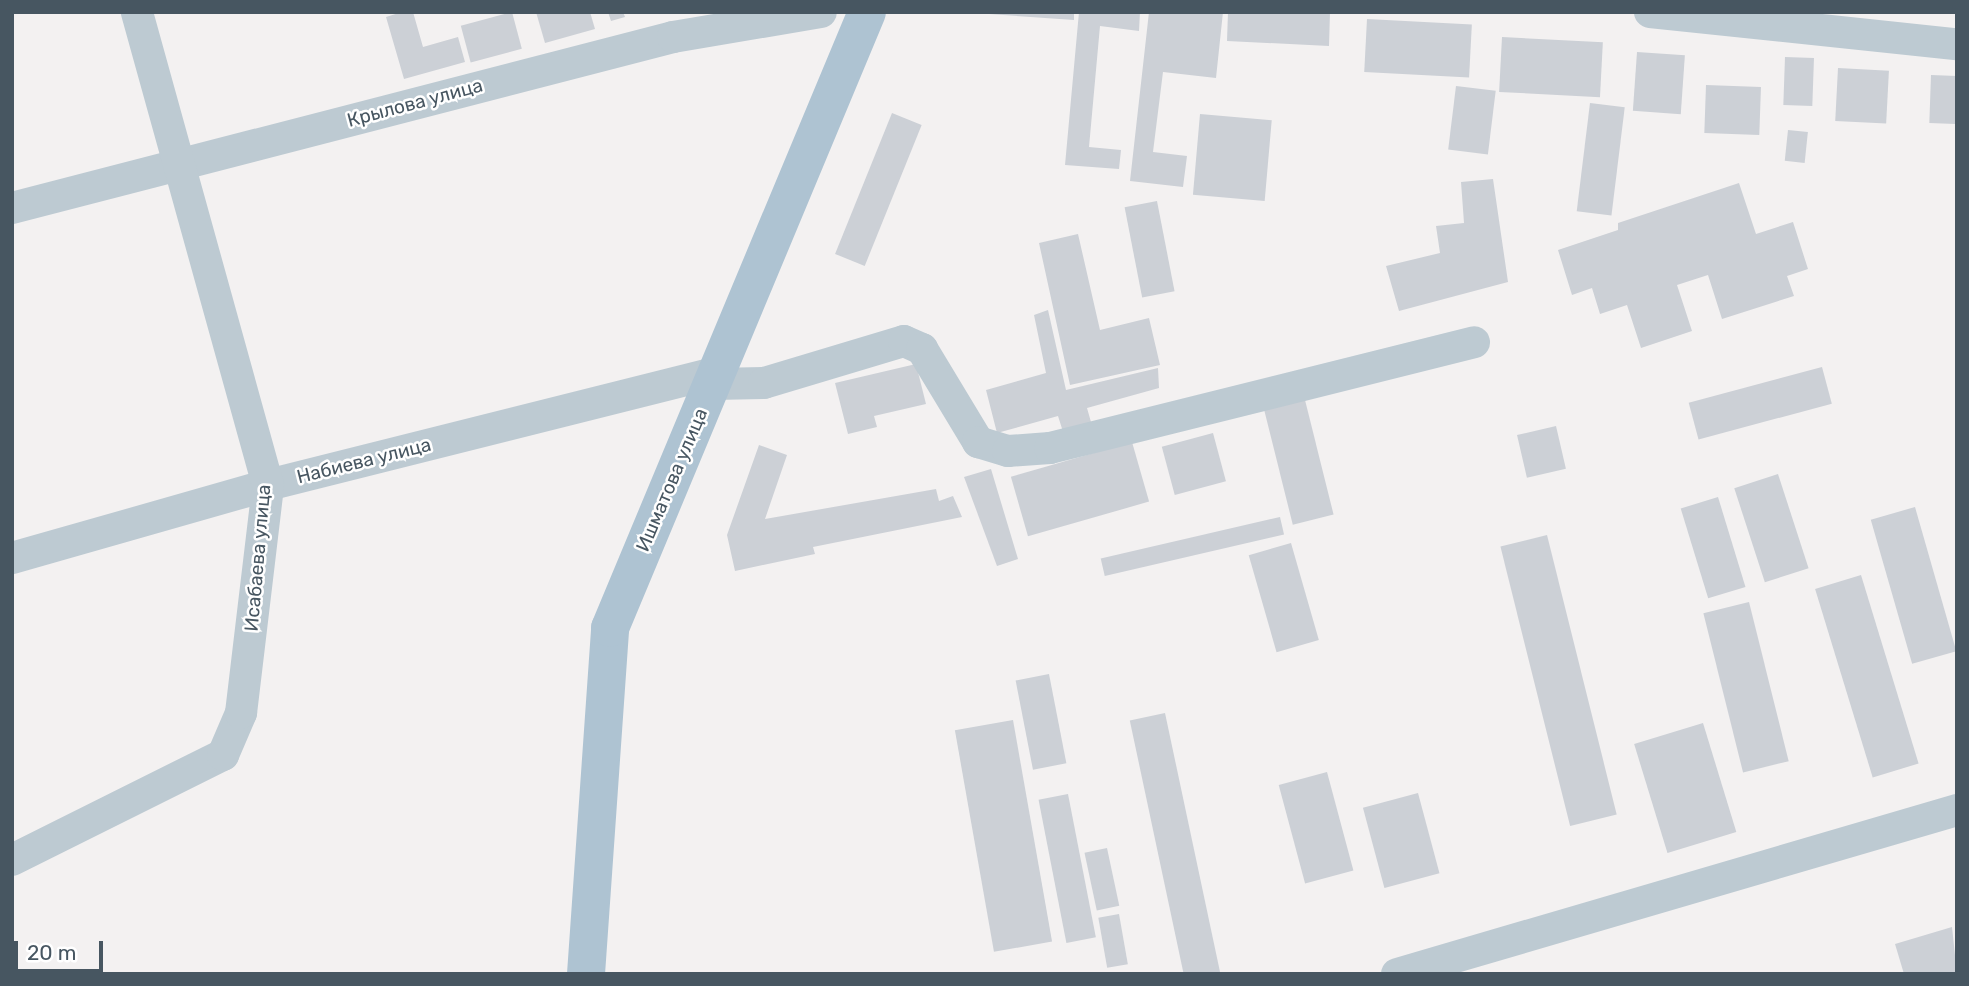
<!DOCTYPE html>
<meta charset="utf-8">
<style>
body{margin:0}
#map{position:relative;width:1969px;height:986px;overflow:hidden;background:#f3f1f1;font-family:Rubik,sans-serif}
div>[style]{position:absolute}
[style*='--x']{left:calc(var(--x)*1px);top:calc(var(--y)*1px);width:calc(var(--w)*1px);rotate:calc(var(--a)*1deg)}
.building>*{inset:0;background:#ccd0d6;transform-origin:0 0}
.minor>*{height:32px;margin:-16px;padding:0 16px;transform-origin:16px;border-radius:16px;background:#bdcad2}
.major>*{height:38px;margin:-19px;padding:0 19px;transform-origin:19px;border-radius:19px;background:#aec3d2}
span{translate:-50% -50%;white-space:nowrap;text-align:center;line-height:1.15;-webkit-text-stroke:5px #fff;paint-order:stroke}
.street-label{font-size:19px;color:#475661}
.frame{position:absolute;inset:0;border:14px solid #475661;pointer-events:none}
.scale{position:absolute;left:14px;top:941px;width:89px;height:32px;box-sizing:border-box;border:4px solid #475661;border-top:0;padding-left:9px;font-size:21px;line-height:24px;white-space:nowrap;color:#475661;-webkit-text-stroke:5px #fff;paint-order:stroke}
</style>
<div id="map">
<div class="building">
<i style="clip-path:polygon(402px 12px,413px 12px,423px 47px,458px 37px,465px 62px,404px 79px,386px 17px)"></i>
<i style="left:512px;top:12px;width:38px;height:53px;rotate:75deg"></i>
<i style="clip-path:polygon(536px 12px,590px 12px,595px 29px,545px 43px)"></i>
<i style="clip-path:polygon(608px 12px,623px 12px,625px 17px,611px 21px)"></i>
<i style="clip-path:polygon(960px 12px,1074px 12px,1074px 20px)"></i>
<i style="clip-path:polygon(1079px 12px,1140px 12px,1139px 31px,1100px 26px,1089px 147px,1121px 150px,1119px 169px,1065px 165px)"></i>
<i style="clip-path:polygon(1149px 12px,1223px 12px,1216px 78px,1163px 72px,1153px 152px,1187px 156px,1183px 187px,1130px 181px)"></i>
<i style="clip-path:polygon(1228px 12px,1330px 12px,1329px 46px,1227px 41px)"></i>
<i style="left:1367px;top:19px;width:105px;height:53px;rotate:3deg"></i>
<i style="left:1502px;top:37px;width:101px;height:55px;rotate:3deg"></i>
<i style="left:1637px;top:52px;width:48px;height:59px;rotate:4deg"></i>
<i style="left:1785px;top:57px;width:29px;height:48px;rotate:2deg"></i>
<i style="left:1838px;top:68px;width:51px;height:53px;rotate:3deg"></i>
<i style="left:1931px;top:75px;width:26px;height:48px;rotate:2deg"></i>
<i style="left:1706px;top:85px;width:55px;height:48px;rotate:2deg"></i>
<i style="left:1456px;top:86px;width:40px;height:64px;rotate:7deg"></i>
<i style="left:1590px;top:103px;width:35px;height:109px;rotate:7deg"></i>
<i style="left:892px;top:113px;width:32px;height:152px;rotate:22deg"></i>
<i style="left:1200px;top:114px;width:72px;height:81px;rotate:5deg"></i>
<i style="left:1788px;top:130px;width:20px;height:31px;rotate:6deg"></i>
<i style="clip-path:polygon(1493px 179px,1508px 282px,1399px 311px,1386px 266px,1440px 253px,1436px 226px,1464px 223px,1461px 182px)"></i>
<i style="clip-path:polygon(1739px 183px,1756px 234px,1793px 222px,1808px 269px,1787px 276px,1794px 296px,1722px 319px,1708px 275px,1677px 285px,1692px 331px,1641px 348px,1627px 305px,1600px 314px,1592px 288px,1572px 295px,1558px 250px,1618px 230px,1618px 223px)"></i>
<i style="left:1157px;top:201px;width:92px;height:33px;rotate:79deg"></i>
<i style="clip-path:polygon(1078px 234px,1100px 330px,1149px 318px,1160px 365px,1070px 385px,1039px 243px)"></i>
<i style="clip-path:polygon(1048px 310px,1066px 390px,1158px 368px,1159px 388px,1087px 408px,1093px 429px,1065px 438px,1058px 416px,997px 433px,986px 390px,1046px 373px,1034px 315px)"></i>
<i style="clip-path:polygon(916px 364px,926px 404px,874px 416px,877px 427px,848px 434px,835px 383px)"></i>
<i style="left:1822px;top:367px;width:38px;height:138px;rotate:75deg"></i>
<i style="left:1305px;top:400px;width:118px;height:42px;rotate:76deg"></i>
<i style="left:1556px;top:426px;width:44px;height:40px;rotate:77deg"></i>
<i style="left:1213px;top:433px;width:50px;height:53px;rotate:75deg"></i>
<i style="left:1132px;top:442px;width:62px;height:126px;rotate:74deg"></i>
<i style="clip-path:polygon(759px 445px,787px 455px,765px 519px,936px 489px,939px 501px,953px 496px,962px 517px,813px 547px,815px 554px,735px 571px,727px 535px)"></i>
<i style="clip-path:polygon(991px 469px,1018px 559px,997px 566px,964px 477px)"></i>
<i style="left:1778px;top:474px;width:99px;height:46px;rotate:72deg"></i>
<i style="left:1718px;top:497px;width:94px;height:39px;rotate:73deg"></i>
<i style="left:1915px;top:507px;width:150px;height:46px;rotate:74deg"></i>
<i style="left:1280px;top:517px;width:18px;height:184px;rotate:77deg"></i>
<i style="left:1547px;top:535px;width:288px;height:48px;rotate:76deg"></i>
<i style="left:1291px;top:543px;width:101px;height:44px;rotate:74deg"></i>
<i style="left:1861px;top:575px;width:197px;height:48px;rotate:73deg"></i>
<i style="left:1749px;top:602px;width:164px;height:47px;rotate:76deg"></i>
<i style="left:1049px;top:674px;width:91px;height:34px;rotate:79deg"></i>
<i style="left:1165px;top:713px;width:267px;height:36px;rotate:78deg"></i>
<i style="left:1013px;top:720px;width:225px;height:59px;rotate:80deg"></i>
<i style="left:1703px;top:723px;width:114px;height:72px;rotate:73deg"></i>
<i style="left:1327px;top:772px;width:102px;height:50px;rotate:75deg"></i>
<i style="left:1418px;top:793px;width:83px;height:57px;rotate:75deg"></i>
<i style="left:1068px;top:794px;width:146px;height:30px;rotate:79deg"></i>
<i style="left:1107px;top:848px;width:59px;height:23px;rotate:78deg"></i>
<i style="left:1119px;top:914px;width:51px;height:21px;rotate:80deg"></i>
<i style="clip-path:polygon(1952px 927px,1957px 974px,1904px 974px,1895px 944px)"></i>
</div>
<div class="minor">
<i style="--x:1650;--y:12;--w:309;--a:6"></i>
<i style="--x:12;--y:208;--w:683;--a:-14.5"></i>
<i style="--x:673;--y:37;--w:150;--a:-9.6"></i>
<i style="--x:713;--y:384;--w:51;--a:-1.1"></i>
<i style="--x:764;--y:383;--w:146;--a:-16.7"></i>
<i style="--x:904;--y:341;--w:20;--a:24"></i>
<i style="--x:922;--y:349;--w:109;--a:58.9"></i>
<i style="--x:978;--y:442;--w:31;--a:17"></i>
<i style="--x:1008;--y:451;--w:42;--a:-4.1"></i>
<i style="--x:1050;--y:448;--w:437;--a:-14"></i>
<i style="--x:12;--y:558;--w:266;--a:-15.9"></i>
<i style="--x:268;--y:485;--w:464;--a:-14.1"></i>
<i style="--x:12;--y:860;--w:236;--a:-26.5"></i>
<i style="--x:223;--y:755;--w:46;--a:-66.8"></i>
<i style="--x:241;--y:713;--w:230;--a:-83.2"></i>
<i style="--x:268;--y:485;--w:491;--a:-105.5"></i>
<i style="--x:1397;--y:974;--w:584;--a:-16.32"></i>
</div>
<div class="major">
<i style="--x:586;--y:974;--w:347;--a:-86"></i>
<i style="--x:610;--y:628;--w:667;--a:-67.35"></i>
</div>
<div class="street-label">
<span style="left:415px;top:103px;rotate:-15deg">Крылова улица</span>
<span style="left:364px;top:461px;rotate:-14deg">Набиева улица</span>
<span style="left:672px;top:480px;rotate:-67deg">Ишматова улица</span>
<span style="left:258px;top:558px;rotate:-85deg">Исабаева улица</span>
</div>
<div class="frame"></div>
<div class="scale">20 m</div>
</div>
